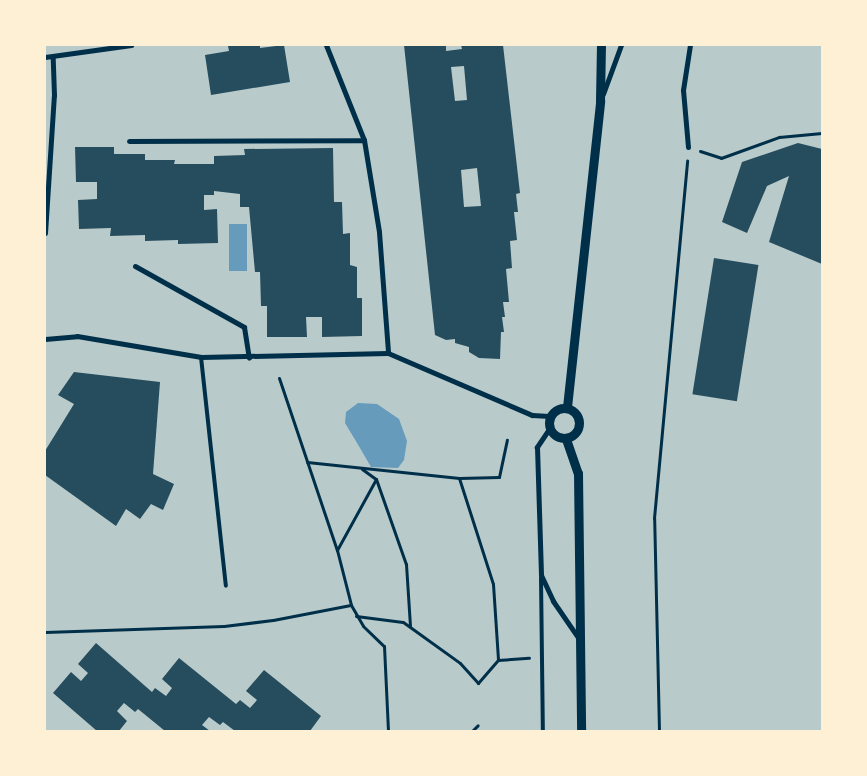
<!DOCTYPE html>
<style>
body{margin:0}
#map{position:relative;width:867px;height:776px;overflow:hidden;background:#fdf0d5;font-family:Lato,sans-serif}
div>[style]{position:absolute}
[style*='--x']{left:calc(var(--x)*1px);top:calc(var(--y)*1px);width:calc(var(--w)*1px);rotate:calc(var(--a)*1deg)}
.green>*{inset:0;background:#b9caca;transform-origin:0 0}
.water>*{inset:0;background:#669bbc;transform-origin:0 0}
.building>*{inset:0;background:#264d5e;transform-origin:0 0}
.path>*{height:3px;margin:-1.5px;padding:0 1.5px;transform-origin:1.5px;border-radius:1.5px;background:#003049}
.service>*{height:4px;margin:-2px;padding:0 2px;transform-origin:2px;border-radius:2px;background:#003049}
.minor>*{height:5px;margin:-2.5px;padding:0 2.5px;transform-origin:2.5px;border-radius:2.5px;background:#003049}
.tertiary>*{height:9px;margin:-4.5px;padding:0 4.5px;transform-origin:4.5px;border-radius:4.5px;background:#003049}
.tertiary>.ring{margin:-4.5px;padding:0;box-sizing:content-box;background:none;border:9px solid #003049;border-radius:50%}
span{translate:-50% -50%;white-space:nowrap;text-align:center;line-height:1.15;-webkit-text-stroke:4px #fdf0d5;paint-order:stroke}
.frame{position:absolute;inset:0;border:46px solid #fdf0d5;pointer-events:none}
</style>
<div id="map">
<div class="green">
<i style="left:45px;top:45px;width:777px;height:686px"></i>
</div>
<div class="water">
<i style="left:229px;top:224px;width:18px;height:47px"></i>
<i style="clip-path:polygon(358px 403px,377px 404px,399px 419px,407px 441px,404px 460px,398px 468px,371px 467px,360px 448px,345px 423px,346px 412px)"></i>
</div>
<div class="building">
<i style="clip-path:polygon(234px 45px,260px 45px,260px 48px,284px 45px,290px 82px,211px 95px,205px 55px,229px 51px,228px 46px)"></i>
<i style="clip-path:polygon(evenodd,404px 45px,446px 45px,446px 51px,462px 49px,461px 45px,503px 45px,520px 193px,516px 194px,518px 212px,514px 212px,517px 240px,510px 241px,512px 268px,506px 269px,509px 302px,503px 302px,505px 317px,502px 317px,504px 332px,501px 332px,500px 359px,479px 358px,469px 352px,469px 347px,455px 343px,455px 339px,446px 340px,435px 335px,404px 45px,464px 66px,467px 100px,455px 101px,451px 67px,464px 66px,404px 45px,477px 168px,481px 206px,464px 207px,461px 170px,477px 168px)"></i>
<i style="clip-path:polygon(798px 143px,822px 149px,822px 264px,769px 242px,789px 176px,767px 186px,747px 233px,722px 222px,742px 162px)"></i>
<i style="clip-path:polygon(75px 147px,114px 147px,114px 154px,145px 154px,145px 160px,175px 160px,174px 164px,214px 164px,214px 156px,245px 155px,244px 149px,333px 148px,334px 202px,342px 202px,343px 234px,350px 233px,350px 265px,357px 267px,357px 298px,362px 298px,362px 336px,322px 337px,322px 317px,306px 317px,307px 337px,267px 337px,267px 306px,261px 306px,260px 272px,255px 272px,249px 207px,240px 207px,240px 194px,214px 191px,214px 195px,204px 195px,204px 210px,217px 209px,218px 243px,178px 244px,178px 240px,145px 241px,145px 235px,110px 236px,111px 228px,79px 229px,78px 200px,97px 199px,97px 182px,76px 182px)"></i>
<i style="left:714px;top:258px;width:45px;height:138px;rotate:9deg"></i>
<i style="clip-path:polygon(74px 372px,160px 382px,153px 474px,174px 484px,163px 510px,151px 504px,140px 519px,126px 509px,116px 526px,45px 475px,45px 451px,74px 404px,58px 395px)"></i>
<i style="clip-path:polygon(96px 643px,152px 692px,155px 688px,166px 696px,172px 688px,162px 679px,179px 658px,236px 704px,240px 700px,250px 708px,257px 700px,246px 691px,264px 670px,321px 716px,310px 731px,235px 731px,223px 722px,220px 725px,209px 717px,202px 725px,210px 731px,165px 731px,138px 709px,135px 712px,124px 703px,117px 711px,127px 721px,119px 731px,97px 731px,53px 693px,71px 672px,81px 681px,88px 673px,78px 664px)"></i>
</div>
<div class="path">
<i style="--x:700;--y:151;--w:22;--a:18"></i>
<i style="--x:721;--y:158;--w:62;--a:-19.9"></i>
<i style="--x:779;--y:137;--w:43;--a:-5.3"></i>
<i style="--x:279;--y:378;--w:182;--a:71.4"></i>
<i style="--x:337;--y:550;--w:57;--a:75.7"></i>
<i style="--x:351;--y:605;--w:24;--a:60"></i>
<i style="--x:363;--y:626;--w:29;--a:44"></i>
<i style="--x:384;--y:646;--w:85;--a:87.3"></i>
<i style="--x:307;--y:462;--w:153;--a:6"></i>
<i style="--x:459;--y:478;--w:40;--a:-1.4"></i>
<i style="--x:499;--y:477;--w:38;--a:-78"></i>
<i style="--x:362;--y:469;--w:17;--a:36"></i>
<i style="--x:459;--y:478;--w:111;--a:72.2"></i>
<i style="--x:493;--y:584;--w:76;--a:86.2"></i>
<i style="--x:337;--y:550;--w:81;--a:-61.2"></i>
<i style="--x:376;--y:479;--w:90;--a:70.6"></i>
<i style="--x:406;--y:564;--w:62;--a:86.3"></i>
<i style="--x:356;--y:616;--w:47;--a:7.3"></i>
<i style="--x:403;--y:622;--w:70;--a:35.7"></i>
<i style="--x:460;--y:663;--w:27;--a:48"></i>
<i style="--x:478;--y:683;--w:30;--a:-49"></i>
<i style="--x:498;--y:660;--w:31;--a:-4"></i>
<i style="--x:45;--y:632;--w:179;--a:-1.9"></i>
<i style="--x:224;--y:626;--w:49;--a:-7"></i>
<i style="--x:273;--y:620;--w:79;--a:-10.9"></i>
<i style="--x:472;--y:731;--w:8;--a:-45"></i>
<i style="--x:659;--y:731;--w:213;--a:-91.3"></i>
<i style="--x:654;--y:518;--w:359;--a:-84.7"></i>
</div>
<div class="service">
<i style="--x:201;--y:357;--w:230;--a:83.8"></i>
<i style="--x:541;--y:578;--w:153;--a:89.3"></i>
</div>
<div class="minor">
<i style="--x:326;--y:45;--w:102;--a:68.2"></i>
<i style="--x:364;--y:140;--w:93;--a:80.7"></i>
<i style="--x:379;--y:232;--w:121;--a:85.7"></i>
<i style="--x:45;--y:57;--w:87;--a:-7.9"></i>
<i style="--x:603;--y:94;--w:52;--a:-69.8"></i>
<i style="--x:129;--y:141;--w:235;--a:-0.2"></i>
<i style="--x:688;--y:147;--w:57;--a:-95"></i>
<i style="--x:683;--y:90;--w:46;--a:-81.2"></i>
<i style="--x:45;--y:233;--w:138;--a:-86.3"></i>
<i style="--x:54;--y:95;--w:38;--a:-92"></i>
<i style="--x:135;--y:266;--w:125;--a:29.2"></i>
<i style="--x:244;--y:327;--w:31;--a:81"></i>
<i style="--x:45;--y:339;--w:32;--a:-5"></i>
<i style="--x:77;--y:336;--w:126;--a:9.6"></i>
<i style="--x:201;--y:357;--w:187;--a:-1.2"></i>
<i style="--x:388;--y:353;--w:157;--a:23.3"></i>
<i style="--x:532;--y:415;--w:17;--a:3"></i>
<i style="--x:549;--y:429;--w:22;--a:124"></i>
<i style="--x:537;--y:447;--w:128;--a:88.2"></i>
<i style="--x:541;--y:575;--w:29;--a:65"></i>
<i style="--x:553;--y:601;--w:46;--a:55.6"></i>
</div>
<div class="tertiary">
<i style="--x:567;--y:407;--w:308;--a:-83.8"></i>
<i style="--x:600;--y:101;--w:56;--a:-89"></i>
<i class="ring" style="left:549px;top:408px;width:21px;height:21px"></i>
<i style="--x:566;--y:439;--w:36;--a:71"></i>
<i style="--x:578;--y:473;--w:258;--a:89.3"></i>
</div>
<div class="frame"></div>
</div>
